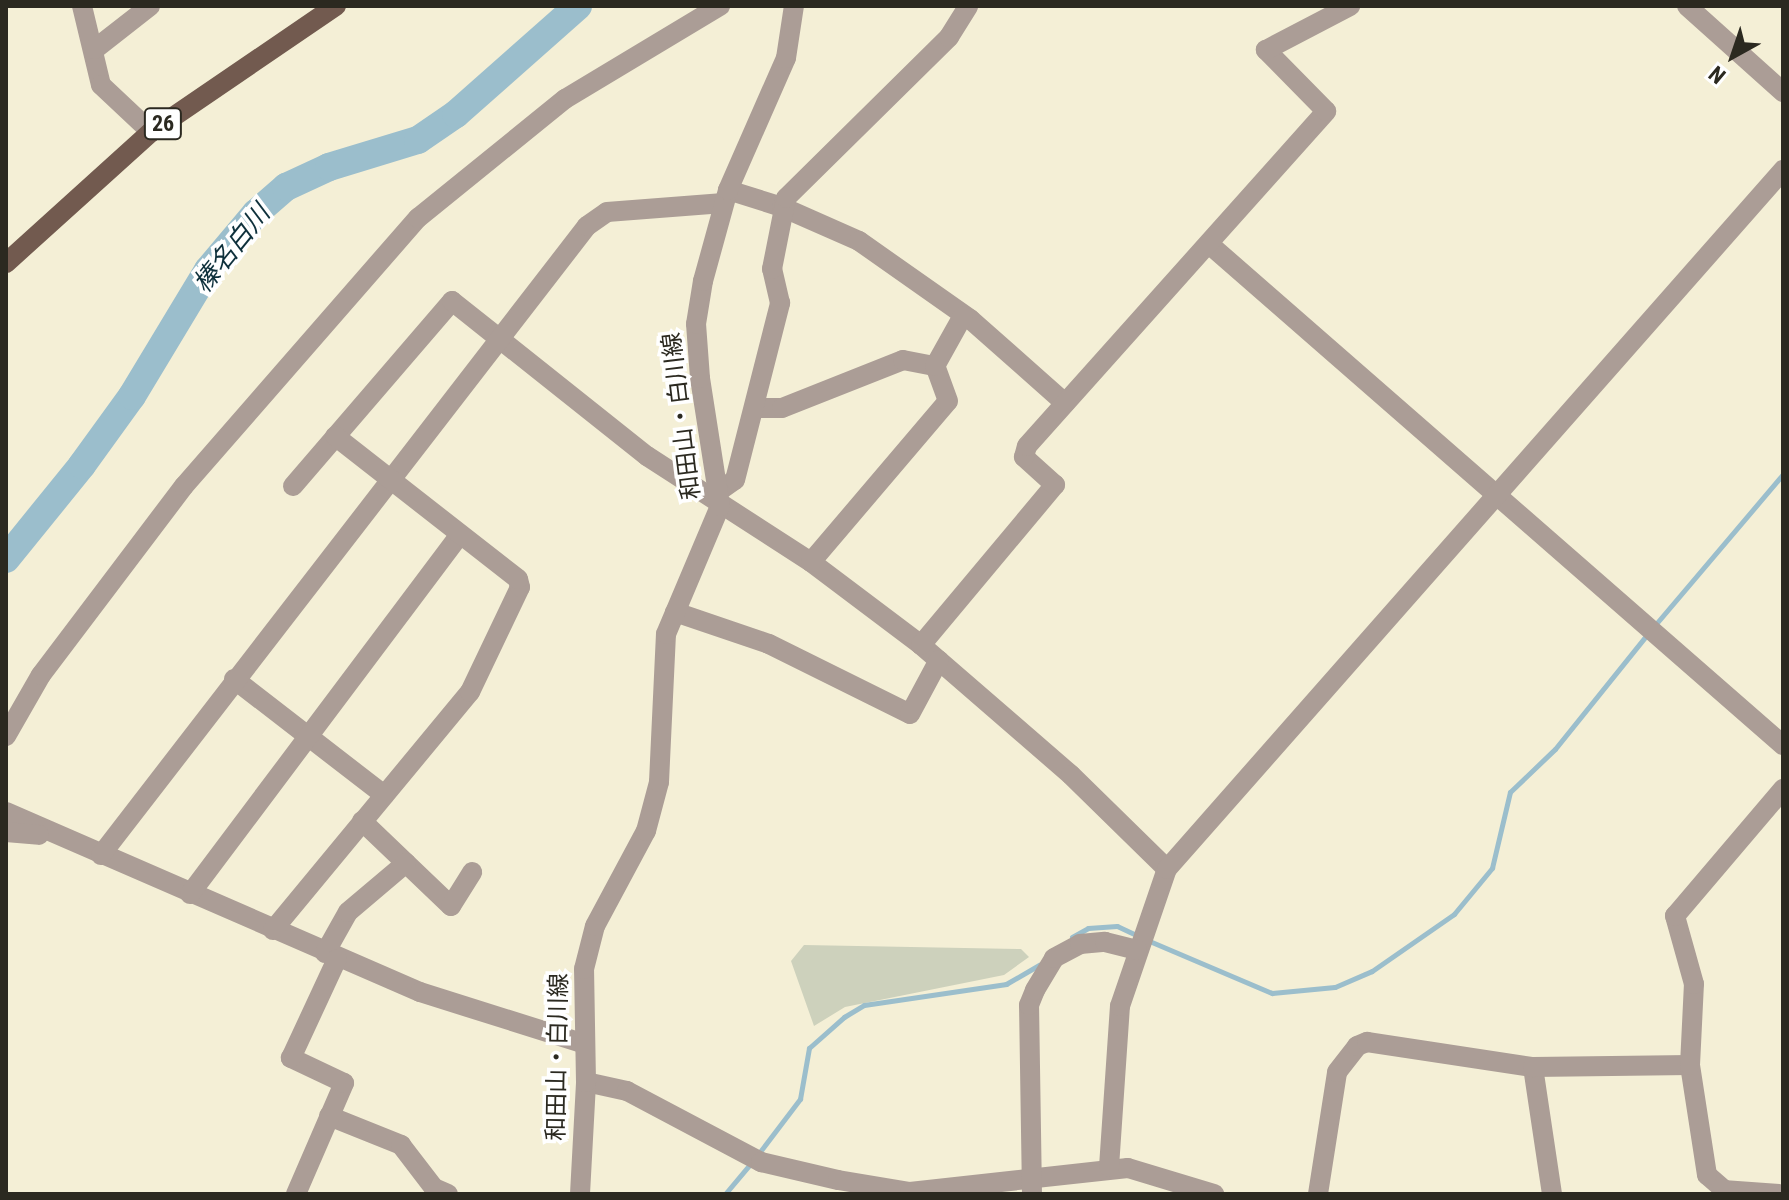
<!DOCTYPE html>
<meta charset="utf-8">
<style>
body{margin:0}
#map{position:relative;width:1789px;height:1200px;overflow:hidden;background:#f4efd6;font-family:"Roboto Condensed","Noto Sans JP",sans-serif}
div>[style]{position:absolute}
[style*='--x']{left:calc(var(--x)*1px);top:calc(var(--y)*1px);width:calc(var(--w)*1px);rotate:calc(var(--a)*1deg)}
.green>*{inset:0;background:#cdd1bc}
.stream>*{height:5px;margin:-2.5px;padding:0 2.5px;transform-origin:2.5px;border-radius:2.5px;background:#9bbecc}
.river>*{height:28px;margin:-14px;padding:0 14px;transform-origin:14px;border-radius:14px;background:#9bbecc}
.minor>*{height:20px;margin:-10px;padding:0 10px;transform-origin:10px;border-radius:10px;background:#ab9d96}
.major>*{height:20px;margin:-10px;padding:0 10px;transform-origin:10px;border-radius:10px;background:#725a4f}
span{translate:-50% -50%;white-space:nowrap;text-align:center;line-height:1.15;-webkit-text-stroke:7px #fff;paint-order:stroke}
.shield-label span{padding:2px 6px;background:#fff;border:2px solid;border-radius:6px;-webkit-text-stroke-width:0}
.shield-label{font-size:22px;color:#2b2920;font-weight:700}
.street-label{font-size:24px;color:#2b2920}
.water-label{font-size:26px;color:#0e303b;font-style:italic}
.frame{position:absolute;inset:0;border:8px solid #2b2920;pointer-events:none}
.north{position:absolute;left:1693px;top:16px;width:80px;height:80px;-webkit-text-stroke:6px #fff;paint-order:stroke;rotate:220deg;font-size:22px;font-weight:700;line-height:32px;text-align:center;color:#2b2920}
.north::after{content:'';display:block;margin:auto;width:28px;height:36px;background:#2b2920;clip-path:polygon(50% 0,100% 100%,50% 72%,0 100%)}
</style>
<div id="map">
<div class="green">
<i style="clip-path:polygon(804px 945px,1021px 949px,1029px 957px,1004px 975px,845px 1007px,814px 1026px,791px 961px)"></i>
</div>
<div class="stream">
<i style="--x:1655;--y:625;--w:198;--a:-49.7"></i>
<i style="--x:1072;--y:937;--w:18;--a:-29"></i>
<i style="--x:1088;--y:928;--w:29;--a:-4"></i>
<i style="--x:1117;--y:926;--w:23;--a:25"></i>
<i style="--x:1147;--y:940;--w:136;--a:23"></i>
<i style="--x:1272;--y:993;--w:63;--a:-5.4"></i>
<i style="--x:1335;--y:987;--w:40;--a:-23.4"></i>
<i style="--x:1372;--y:971;--w:100;--a:-34.8"></i>
<i style="--x:1454;--y:914;--w:60;--a:-50.4"></i>
<i style="--x:1492;--y:868;--w:78;--a:-76.7"></i>
<i style="--x:1510;--y:792;--w:62;--a:-43.7"></i>
<i style="--x:1555;--y:749;--w:150;--a:-51.2"></i>
<i style="--x:759;--y:1153;--w:68;--a:-52.8"></i>
<i style="--x:800;--y:1099;--w:52;--a:-80"></i>
<i style="--x:809;--y:1048;--w:47;--a:-41.5"></i>
<i style="--x:844;--y:1017;--w:23;--a:-31"></i>
<i style="--x:864;--y:1005;--w:144;--a:-8.4"></i>
<i style="--x:1006;--y:984;--w:39;--a:-30"></i>
<i style="--x:725;--y:1194;--w:39;--a:-50"></i>
</div>
<div class="river">
<i style="--x:6;--y:559;--w:121;--a:-51"></i>
<i style="--x:82;--y:465;--w:85;--a:-54.1"></i>
<i style="--x:132;--y:396;--w:147;--a:-58.9"></i>
<i style="--x:208;--y:270;--w:75;--a:-49.9"></i>
<i style="--x:256;--y:213;--w:40;--a:-41"></i>
<i style="--x:286;--y:187;--w:47;--a:-24.9"></i>
<i style="--x:329;--y:167;--w:93;--a:-16.9"></i>
<i style="--x:418;--y:140;--w:46;--a:-34.4"></i>
<i style="--x:456;--y:114;--w:163;--a:-41.5"></i>
</div>
<div class="minor">
<i style="--x:82;--y:6;--w:81;--a:76.5"></i>
<i style="--x:101;--y:85;--w:69;--a:43.2"></i>
<i style="--x:1687;--y:6;--w:129;--a:41.9"></i>
<i style="--x:95;--y:49;--w:70;--a:-38"></i>
<i style="--x:728;--y:190;--w:57;--a:17.5"></i>
<i style="--x:782;--y:207;--w:84;--a:23.8"></i>
<i style="--x:859;--y:241;--w:136;--a:35.1"></i>
<i style="--x:970;--y:319;--w:127;--a:41.5"></i>
<i style="--x:1209;--y:244;--w:762;--a:41.12"></i>
<i style="--x:755;--y:408;--w:27;--a:0"></i>
<i style="--x:782;--y:408;--w:130;--a:-21.6"></i>
<i style="--x:903;--y:360;--w:33;--a:11"></i>
<i style="--x:293;--y:486;--w:244;--a:-49.3"></i>
<i style="--x:452;--y:301;--w:249;--a:38.5"></i>
<i style="--x:647;--y:456;--w:195;--a:32.9"></i>
<i style="--x:811;--y:562;--w:138;--a:37"></i>
<i style="--x:921;--y:645;--w:198;--a:40.9"></i>
<i style="--x:1071;--y:775;--w:134;--a:44.4"></i>
<i style="--x:719;--y:491;--w:19;--a:-35"></i>
<i style="--x:735;--y:480;--w:183;--a:-75.7"></i>
<i style="--x:780;--y:303;--w:35;--a:-103"></i>
<i style="--x:772;--y:269;--w:72;--a:-78.8"></i>
<i style="--x:786;--y:198;--w:229;--a:-44.6"></i>
<i style="--x:949;--y:37;--w:36;--a:-58"></i>
<i style="--x:811;--y:562;--w:211;--a:-49.6"></i>
<i style="--x:948;--y:401;--w:37;--a:-110"></i>
<i style="--x:935;--y:366;--w:57;--a:-60.8"></i>
<i style="--x:675;--y:612;--w:99;--a:18.8"></i>
<i style="--x:769;--y:644;--w:157;--a:26.4"></i>
<i style="--x:910;--y:714;--w:61;--a:-61.8"></i>
<i style="--x:921;--y:645;--w:209;--a:-50.1"></i>
<i style="--x:1055;--y:485;--w:42;--a:-137.9"></i>
<i style="--x:1024;--y:457;--w:11;--a:-75"></i>
<i style="--x:1027;--y:446;--w:449;--a:-48.2"></i>
<i style="--x:1326;--y:111;--w:86;--a:-134.5"></i>
<i style="--x:1266;--y:50;--w:95;--a:-27.6"></i>
<i style="--x:234;--y:679;--w:190;--a:37.7"></i>
<i style="--x:6;--y:736;--w:70;--a:-60.2"></i>
<i style="--x:41;--y:675;--w:237;--a:-52.9"></i>
<i style="--x:184;--y:486;--w:356;--a:-48.9"></i>
<i style="--x:418;--y:218;--w:189;--a:-39"></i>
<i style="--x:565;--y:99;--w:181;--a:-31"></i>
<i style="--x:6;--y:812;--w:451;--a:23.5"></i>
<i style="--x:420;--y:992;--w:173;--a:17.5"></i>
<i style="--x:362;--y:821;--w:123;--a:43.7"></i>
<i style="--x:451;--y:906;--w:40;--a:-58"></i>
<i style="--x:6;--y:832;--w:33;--a:5"></i>
<i style="--x:101;--y:855;--w:795;--a:-52.31"></i>
<i style="--x:587;--y:226;--w:24;--a:-35"></i>
<i style="--x:607;--y:212;--w:117;--a:-4.4"></i>
<i style="--x:190;--y:894;--w:449;--a:-53.1"></i>
<i style="--x:273;--y:930;--w:309;--a:-50.4"></i>
<i style="--x:470;--y:692;--w:116;--a:-64.5"></i>
<i style="--x:520;--y:587;--w:8;--a:-104"></i>
<i style="--x:518;--y:579;--w:232;--a:-142"></i>
<i style="--x:325;--y:953;--w:47;--a:-60.7"></i>
<i style="--x:348;--y:912;--w:76;--a:-40.2"></i>
<i style="--x:1533;--y:1067;--w:128;--a:81.5"></i>
<i style="--x:586;--y:1082;--w:42;--a:12.4"></i>
<i style="--x:627;--y:1091;--w:152;--a:27.9"></i>
<i style="--x:761;--y:1162;--w:79;--a:13.2"></i>
<i style="--x:838;--y:1180;--w:73;--a:9.5"></i>
<i style="--x:910;--y:1192;--w:219;--a:-6.3"></i>
<i style="--x:1128;--y:1168;--w:90;--a:16.8"></i>
<i style="--x:329;--y:1116;--w:78;--a:21.9"></i>
<i style="--x:401;--y:1145;--w:54;--a:52.5"></i>
<i style="--x:434;--y:1188;--w:15;--a:23"></i>
<i style="--x:1109;--y:1167;--w:161;--a:-86.1"></i>
<i style="--x:1120;--y:1006;--w:145;--a:-71.1"></i>
<i style="--x:1167;--y:869;--w:932;--a:-48.61"></i>
<i style="--x:1723;--y:1190;--w:56;--a:4.1"></i>
<i style="--x:296;--y:1194;--w:121;--a:-66.6"></i>
<i style="--x:344;--y:1083;--w:59;--a:-154.7"></i>
<i style="--x:291;--y:1058;--w:109;--a:-65.1"></i>
<i style="--x:580;--y:1194;--w:112;--a:-86.9"></i>
<i style="--x:586;--y:1082;--w:113;--a:-91"></i>
<i style="--x:584;--y:969;--w:44;--a:-75.7"></i>
<i style="--x:595;--y:926;--w:108;--a:-61.8"></i>
<i style="--x:646;--y:831;--w:51;--a:-75.1"></i>
<i style="--x:659;--y:782;--w:148;--a:-87.3"></i>
<i style="--x:666;--y:634;--w:139;--a:-67.1"></i>
<i style="--x:720;--y:506;--w:130;--a:-98.9"></i>
<i style="--x:700;--y:378;--w:54;--a:-94.2"></i>
<i style="--x:696;--y:324;--w:44;--a:-80.8"></i>
<i style="--x:703;--y:281;--w:94;--a:-74.6"></i>
<i style="--x:728;--y:190;--w:144;--a:-66.3"></i>
<i style="--x:786;--y:58;--w:53;--a:-81.3"></i>
<i style="--x:1032;--y:1194;--w:189;--a:-90.9"></i>
<i style="--x:1029;--y:1005;--w:16;--a:-68"></i>
<i style="--x:1035;--y:990;--w:37;--a:-59"></i>
<i style="--x:1054;--y:958;--w:30;--a:-28"></i>
<i style="--x:1080;--y:944;--w:25;--a:-5"></i>
<i style="--x:1105;--y:942;--w:33;--a:14"></i>
<i style="--x:1318;--y:1194;--w:123;--a:-81.1"></i>
<i style="--x:1337;--y:1072;--w:33;--a:-52"></i>
<i style="--x:1357;--y:1046;--w:11;--a:-22"></i>
<i style="--x:1367;--y:1042;--w:168;--a:8.6"></i>
<i style="--x:1533;--y:1067;--w:157;--a:-0.7"></i>
<i style="--x:1729;--y:1194;--w:29;--a:-139"></i>
<i style="--x:1707;--y:1175;--w:111;--a:-98.8"></i>
<i style="--x:1690;--y:1065;--w:81;--a:-87.2"></i>
<i style="--x:1694;--y:984;--w:71;--a:-105.6"></i>
<i style="--x:1675;--y:916;--w:167;--a:-49.6"></i>
</div>
<div class="major">
<i style="--x:6;--y:263;--w:195;--a:-42.1"></i>
<i style="--x:151;--y:132;--w:224;--a:-34.3"></i>
</div>
<div class="shield-label">
<span style="left:163px;top:124px">26</span>
</div>
<div class="street-label">
<span style="left:682px;top:416px;rotate:-97deg">和田山・白川線</span>
<span style="left:558px;top:1057px;rotate:-89deg">和田山・白川線</span>
</div>
<div class="water-label">
<span style="left:232px;top:249px;rotate:-51deg">榛名白川</span>
</div>
<div class="frame"></div>
<div class="north">N</div>
</div>
